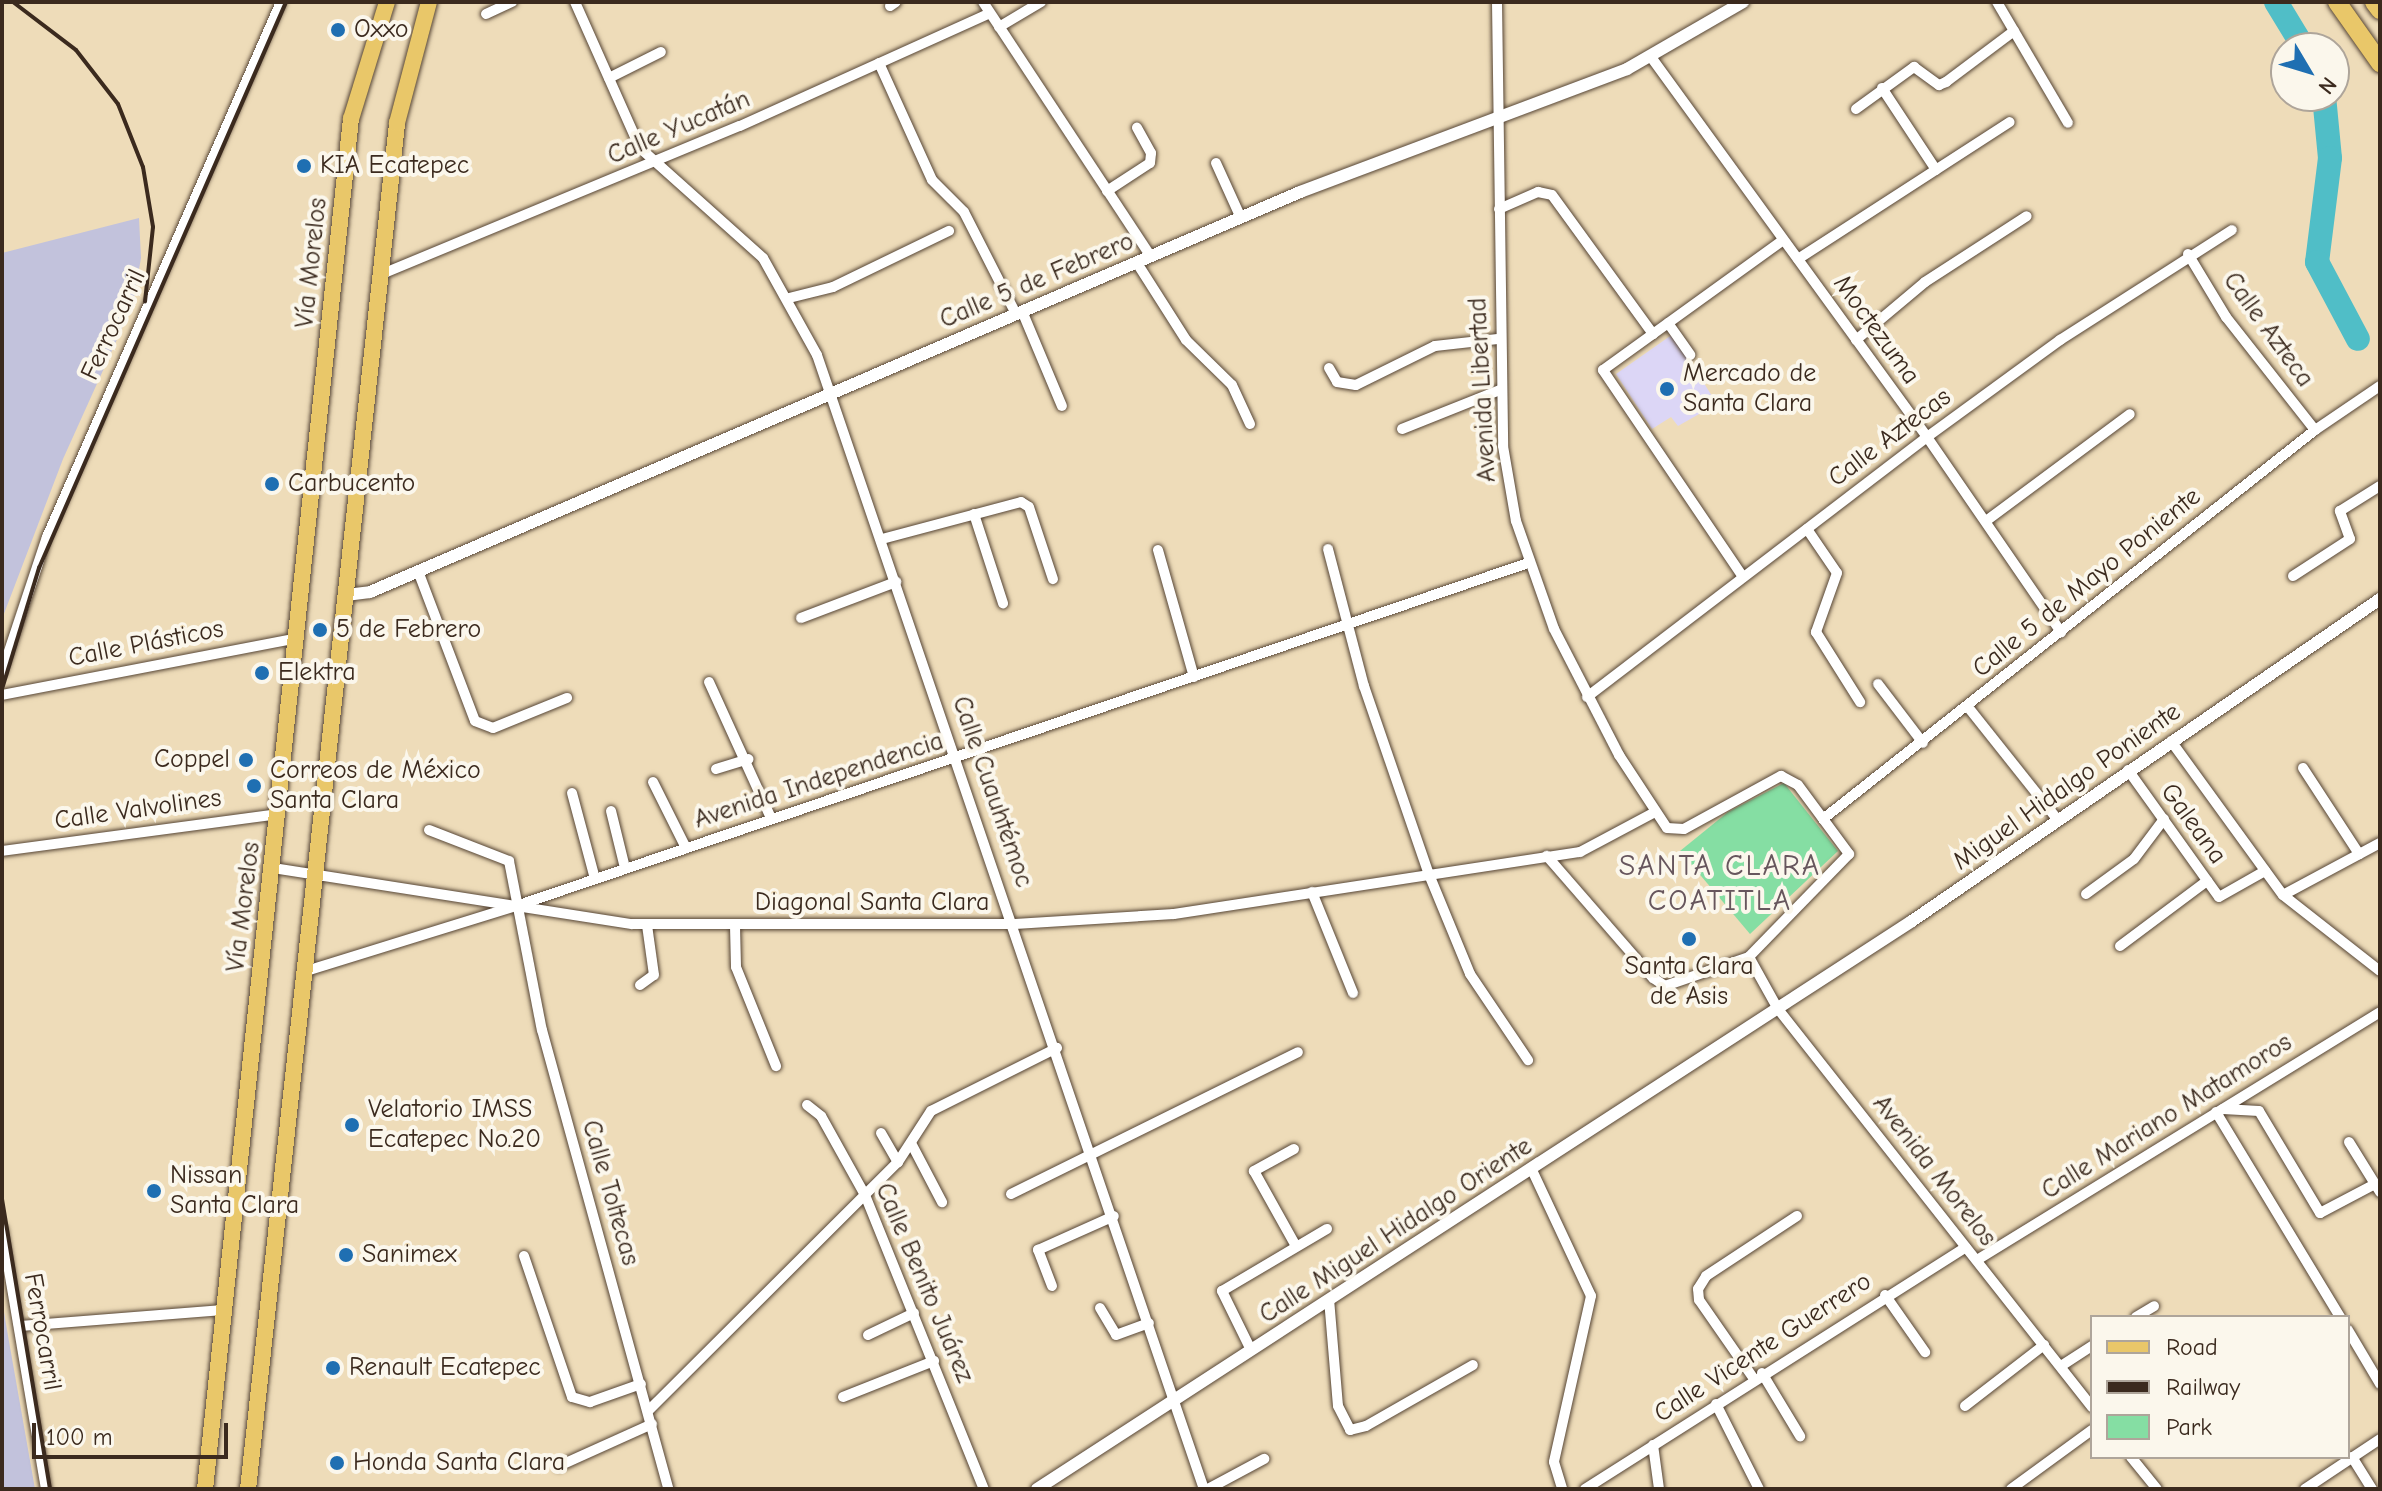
<!DOCTYPE html>
<meta charset="utf-8">
<style>
body{margin:0}
#map{position:relative;width:2382px;height:1491px;overflow:hidden;background:#eedcb9;font-family:"Comic Neue",sans-serif}
div>[style]{position:absolute}
[style*='--x']{left:calc(var(--x)*1px);top:calc(var(--y)*1px);width:calc(var(--w)*1px);rotate:calc(var(--a)*1deg)}
.built>*{inset:0;background:#dcd6f6}
.industrial>*{inset:0;background:#c2c2dc}
.green>*{inset:0;background:#85dea3}
.river>*{height:24px;margin:-12px;padding:0 12px;transform-origin:12px;border-radius:12px;background:#50bec7}
.roads{filter:drop-shadow(0 0 2px #564535) drop-shadow(0 0 2px #564535)}
.minor>*{height:10px;margin:-5px;padding:0 5px;transform-origin:5px;border-radius:5px;background:#fff}
.tertiary>*{height:12px;margin:-6px;padding:0 6px;transform-origin:6px;border-radius:6px;background:#fff}
.primary>*{height:16px;margin:-8px;padding:0 8px;transform-origin:8px;border-radius:8px;background:#e9c769}
.motorway>*{height:18px;margin:-9px;padding:0 9px;transform-origin:9px;border-radius:9px;background:#e9c769}
.rail>*{height:4px;margin:-2px;padding:0 2px;transform-origin:2px;border-radius:2px;background:#3b2a1e}
.dots>*{width:22px;height:22px;translate:-50% -50%;box-sizing:border-box;border:4px solid #fbf7ec;border-radius:50%}
span{translate:-50% -50%;white-space:nowrap;text-align:center;line-height:1.15;-webkit-text-stroke:8px #fbf7ec;paint-order:stroke}
.poi-label{font-size:26px;color:#3b2a1e}
.left{translate:0 -50%;text-align:left}
.right{translate:-100% -50%;text-align:right}
.street-label{font-size:26px;color:#3b2a1e}
.quarter-label{font-size:30px;color:#67565d;letter-spacing:2px}
.frame{position:absolute;inset:0;border:4px solid #3b2a1e;pointer-events:none}
.legend{position:absolute;left:2090px;top:1315px;width:260px;height:144px;box-sizing:border-box;background:#fbf7ec;border:2px solid #aea59a;margin:0;padding:10px 14px;list-style:none;font-size:24px;color:#3b2a1e}
.legend li{display:flex;align-items:center;gap:16px;height:40px}
.legend b{width:40px;border:2px solid #aea59a}
.north{position:absolute;left:2270px;top:32px;width:80px;height:80px;box-sizing:border-box;background:#fbf7ec;border:2px solid #aea59a;border-radius:50%;rotate:128deg;font-size:22px;font-weight:700;line-height:32px;text-align:center;color:#3b2a1e}
.north::after{content:'';display:block;margin:auto;width:28px;height:36px;background:#1f6fb2;clip-path:polygon(50% 0,100% 100%,50% 72%,0 100%)}
.scale{position:absolute;left:32px;top:1423px;width:196px;height:36px;box-sizing:border-box;border:4px solid #3b2a1e;border-top:0;padding-left:10px;font-size:24px;line-height:28px;white-space:nowrap;color:#3b2a1e;-webkit-text-stroke:6px #fbf7ec;paint-order:stroke}
</style>
<div id="map">
<div class="built">
<i style="clip-path:polygon(1673px 334px,1717px 404px,1678px 426px,1671px 417px,1652px 429px,1616px 374px)"></i>
</div>
<div class="industrial">
<i style="clip-path:polygon(139px 218px,141px 258px,133px 304px,63px 459px,2px 619px,2px 253px)"></i>
<i style="clip-path:polygon(2px 1300px,7px 1330px,35px 1489px,2px 1489px)"></i>
</div>
<div class="green">
<i style="clip-path:polygon(1784px 783px,1838px 851px,1750px 934px,1680px 851px,1728px 812px)"></i>
</div>
<div class="river">
<i style="--x:2276;--y:2;--w:54;--a:58.7"></i>
<i style="--x:2324;--y:96;--w:62;--a:84.5"></i>
<i style="--x:2330;--y:158;--w:105;--a:97.1"></i>
<i style="--x:2317;--y:262;--w:87;--a:62"></i>
</div>
<div class="roads">
<div class="minor">
<i style="--x:575;--y:2;--w:160;--a:66"></i>
<i style="--x:640;--y:148;--w:165;--a:41.8"></i>
<i style="--x:763;--y:258;--w:111;--a:60.9"></i>
<i style="--x:817;--y:355;--w:1198;--a:71.16"></i>
<i style="--x:983;--y:2;--w:305;--a:56.6"></i>
<i style="--x:1497;--y:2;--w:444;--a:89.2"></i>
<i style="--x:1503;--y:446;--w:76;--a:80.2"></i>
<i style="--x:1516;--y:521;--w:114;--a:70.6"></i>
<i style="--x:1554;--y:629;--w:142;--a:62.7"></i>
<i style="--x:1619;--y:755;--w:87;--a:56.7"></i>
<i style="--x:1667;--y:828;--w:17;--a:3"></i>
<i style="--x:1684;--y:829;--w:111;--a:-28.7"></i>
<i style="--x:1781;--y:776;--w:19;--a:28"></i>
<i style="--x:1798;--y:785;--w:86;--a:53.5"></i>
<i style="--x:1849;--y:854;--w:144;--a:134.2"></i>
<i style="--x:1749;--y:957;--w:89;--a:161"></i>
<i style="--x:1665;--y:986;--w:14;--a:-146"></i>
<i style="--x:1653;--y:978;--w:162;--a:-131"></i>
<i style="--x:1997;--y:2;--w:140;--a:59.6"></i>
<i style="--x:890;--y:6;--w:7;--a:-34"></i>
<i style="--x:486;--y:14;--w:29;--a:-25"></i>
<i style="--x:999;--y:27;--w:49;--a:-30.8"></i>
<i style="--x:1651;--y:57;--w:470;--a:54"></i>
<i style="--x:1927;--y:437;--w:237;--a:55.5"></i>
<i style="--x:879;--y:63;--w:128;--a:65.6"></i>
<i style="--x:932;--y:180;--w:45;--a:45"></i>
<i style="--x:964;--y:212;--w:114;--a:63"></i>
<i style="--x:609;--y:78;--w:58;--a:-26.6"></i>
<i style="--x:1882;--y:88;--w:98;--a:56.6"></i>
<i style="--x:1856;--y:109;--w:72;--a:-35.9"></i>
<i style="--x:1914;--y:67;--w:31;--a:36"></i>
<i style="--x:1939;--y:85;--w:8;--a:-23"></i>
<i style="--x:1946;--y:82;--w:85;--a:-36.9"></i>
<i style="--x:1216;--y:163;--w:60;--a:65.6"></i>
<i style="--x:1107;--y:191;--w:51;--a:-33.1"></i>
<i style="--x:1150;--y:163;--w:10;--a:-84"></i>
<i style="--x:1151;--y:153;--w:29;--a:-119"></i>
<i style="--x:1499;--y:209;--w:43;--a:-23.6"></i>
<i style="--x:1538;--y:192;--w:14;--a:12"></i>
<i style="--x:1552;--y:195;--w:172;--a:54"></i>
<i style="--x:2188;--y:254;--w:74;--a:58.9"></i>
<i style="--x:2226;--y:317;--w:144;--a:51.8"></i>
<i style="--x:1798;--y:259;--w:252;--a:-32.9"></i>
<i style="--x:1137;--y:263;--w:91;--a:57.5"></i>
<i style="--x:1186;--y:340;--w:64;--a:44.4"></i>
<i style="--x:1232;--y:385;--w:43;--a:65.2"></i>
<i style="--x:382;--y:274;--w:387;--a:-22.5"></i>
<i style="--x:740;--y:126;--w:274;--a:-24.3"></i>
<i style="--x:789;--y:298;--w:45;--a:-14"></i>
<i style="--x:833;--y:287;--w:129;--a:-25.8"></i>
<i style="--x:1022;--y:311;--w:103;--a:67.2"></i>
<i style="--x:1668;--y:323;--w:39;--a:55"></i>
<i style="--x:1856;--y:340;--w:90;--a:-40"></i>
<i style="--x:1925;--y:282;--w:121;--a:-32.9"></i>
<i style="--x:1329;--y:368;--w:16;--a:60"></i>
<i style="--x:1337;--y:382;--w:19;--a:9"></i>
<i style="--x:1356;--y:385;--w:88;--a:-26.3"></i>
<i style="--x:1435;--y:346;--w:63;--a:-6.3"></i>
<i style="--x:1402;--y:429;--w:105;--a:-21.7"></i>
<i style="--x:974;--y:514;--w:94;--a:72"></i>
<i style="--x:1986;--y:521;--w:179;--a:-36.6"></i>
<i style="--x:1807;--y:529;--w:53;--a:55.7"></i>
<i style="--x:1837;--y:573;--w:63;--a:109.6"></i>
<i style="--x:1816;--y:632;--w:83;--a:57.8"></i>
<i style="--x:882;--y:539;--w:144;--a:-14.9"></i>
<i style="--x:1021;--y:502;--w:9;--a:32"></i>
<i style="--x:1029;--y:507;--w:76;--a:71.6"></i>
<i style="--x:1328;--y:549;--w:142;--a:75.3"></i>
<i style="--x:1364;--y:686;--w:197;--a:71"></i>
<i style="--x:1428;--y:872;--w:110;--a:67.6"></i>
<i style="--x:1470;--y:974;--w:104;--a:56"></i>
<i style="--x:1158;--y:550;--w:132;--a:74.2"></i>
<i style="--x:418;--y:571;--w:160;--a:69.2"></i>
<i style="--x:475;--y:721;--w:19;--a:21"></i>
<i style="--x:493;--y:728;--w:80;--a:-22.1"></i>
<i style="--x:2293;--y:576;--w:68;--a:-33"></i>
<i style="--x:2350;--y:539;--w:30;--a:-110"></i>
<i style="--x:2340;--y:511;--w:47;--a:-32"></i>
<i style="--x:1743;--y:577;--w:250;--a:-124.1"></i>
<i style="--x:1603;--y:370;--w:222;--a:-35.8"></i>
<i style="--x:801;--y:618;--w:102;--a:-20.8"></i>
<i style="--x:2;--y:672;--w:142;--a:-71.6"></i>
<i style="--x:47;--y:537;--w:584;--a:-66.38"></i>
<i style="--x:709;--y:682;--w:149;--a:65.5"></i>
<i style="--x:1878;--y:684;--w:74;--a:52.7"></i>
<i style="--x:2;--y:695;--w:300;--a:-10.9"></i>
<i style="--x:1587;--y:697;--w:428;--a:-37.4"></i>
<i style="--x:1927;--y:437;--w:165;--a:-36.1"></i>
<i style="--x:2060;--y:340;--w:204;--a:-32.6"></i>
<i style="--x:1968;--y:707;--w:144;--a:51.5"></i>
<i style="--x:2171;--y:741;--w:190;--a:54"></i>
<i style="--x:2283;--y:895;--w:123;--a:38.1"></i>
<i style="--x:2303;--y:768;--w:103;--a:56.9"></i>
<i style="--x:716;--y:769;--w:34;--a:-17"></i>
<i style="--x:2128;--y:770;--w:156;--a:54.4"></i>
<i style="--x:2219;--y:897;--w:53;--a:-29.5"></i>
<i style="--x:653;--y:782;--w:74;--a:63.4"></i>
<i style="--x:572;--y:793;--w:89;--a:75"></i>
<i style="--x:611;--y:811;--w:59;--a:76.2"></i>
<i style="--x:1823;--y:819;--w:627;--a:-38.33"></i>
<i style="--x:2315;--y:430;--w:78;--a:-34.1"></i>
<i style="--x:429;--y:830;--w:86;--a:21.2"></i>
<i style="--x:509;--y:861;--w:172;--a:79"></i>
<i style="--x:542;--y:1030;--w:476;--a:74.6"></i>
<i style="--x:2;--y:851;--w:280;--a:-7.6"></i>
<i style="--x:273;--y:868;--w:363;--a:8.9"></i>
<i style="--x:632;--y:924;--w:383;--a:0"></i>
<i style="--x:1015;--y:924;--w:159;--a:-3.6"></i>
<i style="--x:1174;--y:914;--w:411;--a:-8.7"></i>
<i style="--x:1580;--y:852;--w:83;--a:-28.1"></i>
<i style="--x:1312;--y:892;--w:109;--a:67.9"></i>
<i style="--x:2086;--y:894;--w:59;--a:-36.1"></i>
<i style="--x:2134;--y:859;--w:50;--a:-53.1"></i>
<i style="--x:2283;--y:895;--w:110;--a:-28.2"></i>
<i style="--x:735;--y:926;--w:41;--a:88.6"></i>
<i style="--x:736;--y:967;--w:107;--a:68"></i>
<i style="--x:2120;--y:946;--w:109;--a:-36.8"></i>
<i style="--x:1749;--y:957;--w:60;--a:60.9"></i>
<i style="--x:1778;--y:1009;--w:507;--a:51.73"></i>
<i style="--x:303;--y:972;--w:223;--a:-17.2"></i>
<i style="--x:516;--y:906;--w:1069;--a:-18.72"></i>
<i style="--x:640;--y:985;--w:17;--a:-36"></i>
<i style="--x:654;--y:975;--w:50;--a:-98"></i>
<i style="--x:807;--y:1105;--w:18;--a:38"></i>
<i style="--x:821;--y:1116;--w:90;--a:60.9"></i>
<i style="--x:865;--y:1195;--w:317;--a:68"></i>
<i style="--x:2223;--y:1109;--w:36;--a:3"></i>
<i style="--x:2259;--y:1111;--w:119;--a:59.1"></i>
<i style="--x:2320;--y:1213;--w:62;--a:-27.8"></i>
<i style="--x:2216;--y:1112;--w:240;--a:58.8"></i>
<i style="--x:881;--y:1133;--w:34;--a:60"></i>
<i style="--x:2349;--y:1142;--w:59;--a:58.2"></i>
<i style="--x:911;--y:1143;--w:67;--a:62.3"></i>
<i style="--x:1294;--y:1149;--w:46;--a:151.2"></i>
<i style="--x:1254;--y:1171;--w:86;--a:60.8"></i>
<i style="--x:1532;--y:1170;--w:139;--a:64.9"></i>
<i style="--x:1591;--y:1296;--w:170;--a:102.6"></i>
<i style="--x:1554;--y:1462;--w:28;--a:73"></i>
<i style="--x:1011;--y:1194;--w:320;--a:-26.3"></i>
<i style="--x:2;--y:1229;--w:264;--a:80.4"></i>
<i style="--x:524;--y:1256;--w:149;--a:71.2"></i>
<i style="--x:572;--y:1397;--w:19;--a:16"></i>
<i style="--x:590;--y:1402;--w:54;--a:-19.4"></i>
<i style="--x:1977;--y:1260;--w:473;--a:-31.6"></i>
<i style="--x:1052;--y:1286;--w:39;--a:-111"></i>
<i style="--x:1038;--y:1250;--w:83;--a:-24.1"></i>
<i style="--x:1885;--y:1295;--w:70;--a:54.9"></i>
<i style="--x:1329;--y:1299;--w:107;--a:85.2"></i>
<i style="--x:1338;--y:1406;--w:27;--a:63"></i>
<i style="--x:1350;--y:1430;--w:16;--a:-14"></i>
<i style="--x:1366;--y:1426;--w:123;--a:-29.7"></i>
<i style="--x:1100;--y:1308;--w:31;--a:59"></i>
<i style="--x:1116;--y:1335;--w:35;--a:-20"></i>
<i style="--x:2136;--y:1317;--w:21;--a:-31"></i>
<i style="--x:19;--y:1326;--w:206;--a:-4.5"></i>
<i style="--x:2348;--y:1330;--w:63;--a:59.3"></i>
<i style="--x:868;--y:1335;--w:51;--a:-25.6"></i>
<i style="--x:1251;--y:1350;--w:66;--a:-116.2"></i>
<i style="--x:1222;--y:1291;--w:122;--a:-30.6"></i>
<i style="--x:2061;--y:1366;--w:37;--a:-33"></i>
<i style="--x:1762;--y:1373;--w:74;--a:58.9"></i>
<i style="--x:1754;--y:1379;--w:96;--a:-124.8"></i>
<i style="--x:1699;--y:1300;--w:11;--a:-95"></i>
<i style="--x:1698;--y:1289;--w:15;--a:-58"></i>
<i style="--x:1706;--y:1276;--w:109;--a:-33.4"></i>
<i style="--x:843;--y:1397;--w:98;--a:-21.6"></i>
<i style="--x:1716;--y:1404;--w:95;--a:63.2"></i>
<i style="--x:1965;--y:1406;--w:100;--a:-37.7"></i>
<i style="--x:648;--y:1411;--w:353;--a:-44.9"></i>
<i style="--x:898;--y:1162;--w:61;--a:-57.1"></i>
<i style="--x:931;--y:1111;--w:141;--a:-26.6"></i>
<i style="--x:1653;--y:1445;--w:44;--a:82.2"></i>
<i style="--x:2131;--y:1457;--w:41;--a:50.9"></i>
<i style="--x:2352;--y:1457;--w:38;--a:58"></i>
<i style="--x:559;--y:1466;--w:102;--a:-24.3"></i>
<i style="--x:1208;--y:1489;--w:64;--a:-28.2"></i>
<i style="--x:1585;--y:1489;--w:451;--a:-32.4"></i>
<i style="--x:2011;--y:1489;--w:100;--a:-36.1"></i>
<i style="--x:2305;--y:1489;--w:90;--a:-33.7"></i>
</div>
<div class="tertiary">
<i style="--x:346;--y:595;--w:24;--a:-7"></i>
<i style="--x:370;--y:592;--w:1012;--a:-23.27"></i>
<i style="--x:1300;--y:192;--w:349;--a:-20.6"></i>
<i style="--x:1627;--y:69;--w:134;--a:-30"></i>
<i style="--x:1037;--y:1489;--w:1043;--a:-32.99"></i>
<i style="--x:1912;--y:921;--w:568;--a:-34.53"></i>
</div>
<div class="primary">
<i style="--x:205;--y:1489;--w:1378;--a:-83.92"></i>
<i style="--x:351;--y:119;--w:122;--a:-72.9"></i>
<i style="--x:248;--y:1489;--w:1374;--a:-83.77"></i>
<i style="--x:397;--y:123;--w:125;--a:-75.2"></i>
</div>
<div class="motorway">
<i style="--x:2337;--y:2;--w:75;--a:54.8"></i>
<i style="--x:2374;--y:2;--w:10;--a:53"></i>
</div>
</div>
<div class="rail">
<i style="--x:13;--y:2;--w:79;--a:37.3"></i>
<i style="--x:76;--y:50;--w:68;--a:52.1"></i>
<i style="--x:118;--y:104;--w:68;--a:68.4"></i>
<i style="--x:143;--y:167;--w:61;--a:80.5"></i>
<i style="--x:153;--y:227;--w:75;--a:96.1"></i>
<i style="--x:2;--y:689;--w:127;--a:-73"></i>
<i style="--x:39;--y:568;--w:618;--a:-66.42"></i>
<i style="--x:2;--y:1199;--w:294;--a:80.6"></i>
</div>
<div class="dots">
<i style="left:338px;top:30px;background:#1f6fb2"></i>
<i style="left:304px;top:166px;background:#1f6fb2"></i>
<i style="left:1667px;top:389px;background:#1f6fb2"></i>
<i style="left:272px;top:484px;background:#1f6fb2"></i>
<i style="left:320px;top:630px;background:#1f6fb2"></i>
<i style="left:262px;top:673px;background:#1f6fb2"></i>
<i style="left:246px;top:760px;background:#1f6fb2"></i>
<i style="left:254px;top:786px;background:#1f6fb2"></i>
<i style="left:1689px;top:939px;background:#1f6fb2"></i>
<i style="left:352px;top:1125px;background:#1f6fb2"></i>
<i style="left:154px;top:1191px;background:#1f6fb2"></i>
<i style="left:346px;top:1255px;background:#1f6fb2"></i>
<i style="left:333px;top:1368px;background:#1f6fb2"></i>
<i style="left:337px;top:1463px;background:#1f6fb2"></i>
</div>
<div class="poi-label">
<span class="left" style="left:354px;top:30px">Oxxo</span>
<span class="left" style="left:320px;top:166px">KIA Ecatepec</span>
<span class="left" style="left:1683px;top:389px">Mercado de<br>Santa Clara</span>
<span class="left" style="left:288px;top:484px">Carbucento</span>
<span class="left" style="left:336px;top:630px">5 de Febrero</span>
<span class="left" style="left:278px;top:673px">Elektra</span>
<span class="right" style="left:230px;top:760px">Coppel</span>
<span class="left" style="left:270px;top:786px">Correos de México<br>Santa Clara</span>
<span style="left:1689px;top:982px">Santa Clara<br>de Asis</span>
<span class="left" style="left:368px;top:1125px">Velatorio IMSS<br>Ecatepec No.20</span>
<span class="left" style="left:170px;top:1191px">Nissan<br>Santa Clara</span>
<span class="left" style="left:362px;top:1255px">Sanimex</span>
<span class="left" style="left:349px;top:1368px">Renault Ecatepec</span>
<span class="left" style="left:353px;top:1463px">Honda Santa Clara</span>
</div>
<div class="street-label">
<span style="left:679px;top:128px;rotate:-23deg">Calle Yucatán</span>
<span style="left:312px;top:263px;rotate:-84deg">Vía Morelos</span>
<span style="left:1037px;top:281px;rotate:-23deg">Calle 5 de Febrero</span>
<span style="left:114px;top:325px;rotate:-65deg">Ferrocarril</span>
<span style="left:1876px;top:330px;rotate:54deg">Moctezuma</span>
<span style="left:2268px;top:330px;rotate:54deg">Calle Azteca</span>
<span style="left:1483px;top:390px;rotate:-93deg">Avenida Libertad</span>
<span style="left:1890px;top:438px;rotate:-37deg">Calle Aztecas</span>
<span style="left:2087px;top:583px;rotate:-39deg">Calle 5 de Mayo Poniente</span>
<span style="left:146px;top:644px;rotate:-11deg">Calle Plásticos</span>
<span style="left:819px;top:781px;rotate:-18deg">Avenida Independencia</span>
<span style="left:2067px;top:787px;rotate:-35deg">Miguel Hidalgo Poniente</span>
<span style="left:992px;top:792px;rotate:71deg">Calle Cuauhtémoc</span>
<span style="left:138px;top:810px;rotate:-8deg">Calle Valvolines</span>
<span style="left:2193px;top:824px;rotate:54deg">Galeana</span>
<span style="left:872px;top:903px">Diagonal Santa Clara</span>
<span style="left:244px;top:907px;rotate:-83deg">Vía Morelos</span>
<span style="left:2167px;top:1117px;rotate:-32deg">Calle Mariano Matamoros</span>
<span style="left:1934px;top:1171px;rotate:52deg">Avenida Morelos</span>
<span style="left:610px;top:1193px;rotate:74deg">Calle Toltecas</span>
<span style="left:1396px;top:1231px;rotate:-33deg">Calle Miguel Hidalgo Oriente</span>
<span style="left:924px;top:1283px;rotate:67deg">Calle Benito Juárez</span>
<span style="left:42px;top:1332px;rotate:80deg">Ferrocarril</span>
<span style="left:1763px;top:1348px;rotate:-33deg">Calle Vicente Guerrero</span>
</div>
<div class="quarter-label">
<span style="left:1720px;top:883px">SANTA CLARA<br>COATITLA</span>
</div>
<div class="frame"></div>
<ul class="legend">
<li><b style="height:10px;background:#e9c769"></b>Road</li>
<li><b style="height:10px;background:#3b2a1e"></b>Railway</li>
<li><b style="height:22px;background:#85dea3"></b>Park</li>
</ul>
<div class="north">N</div>
<div class="scale">100 m</div>
</div>
